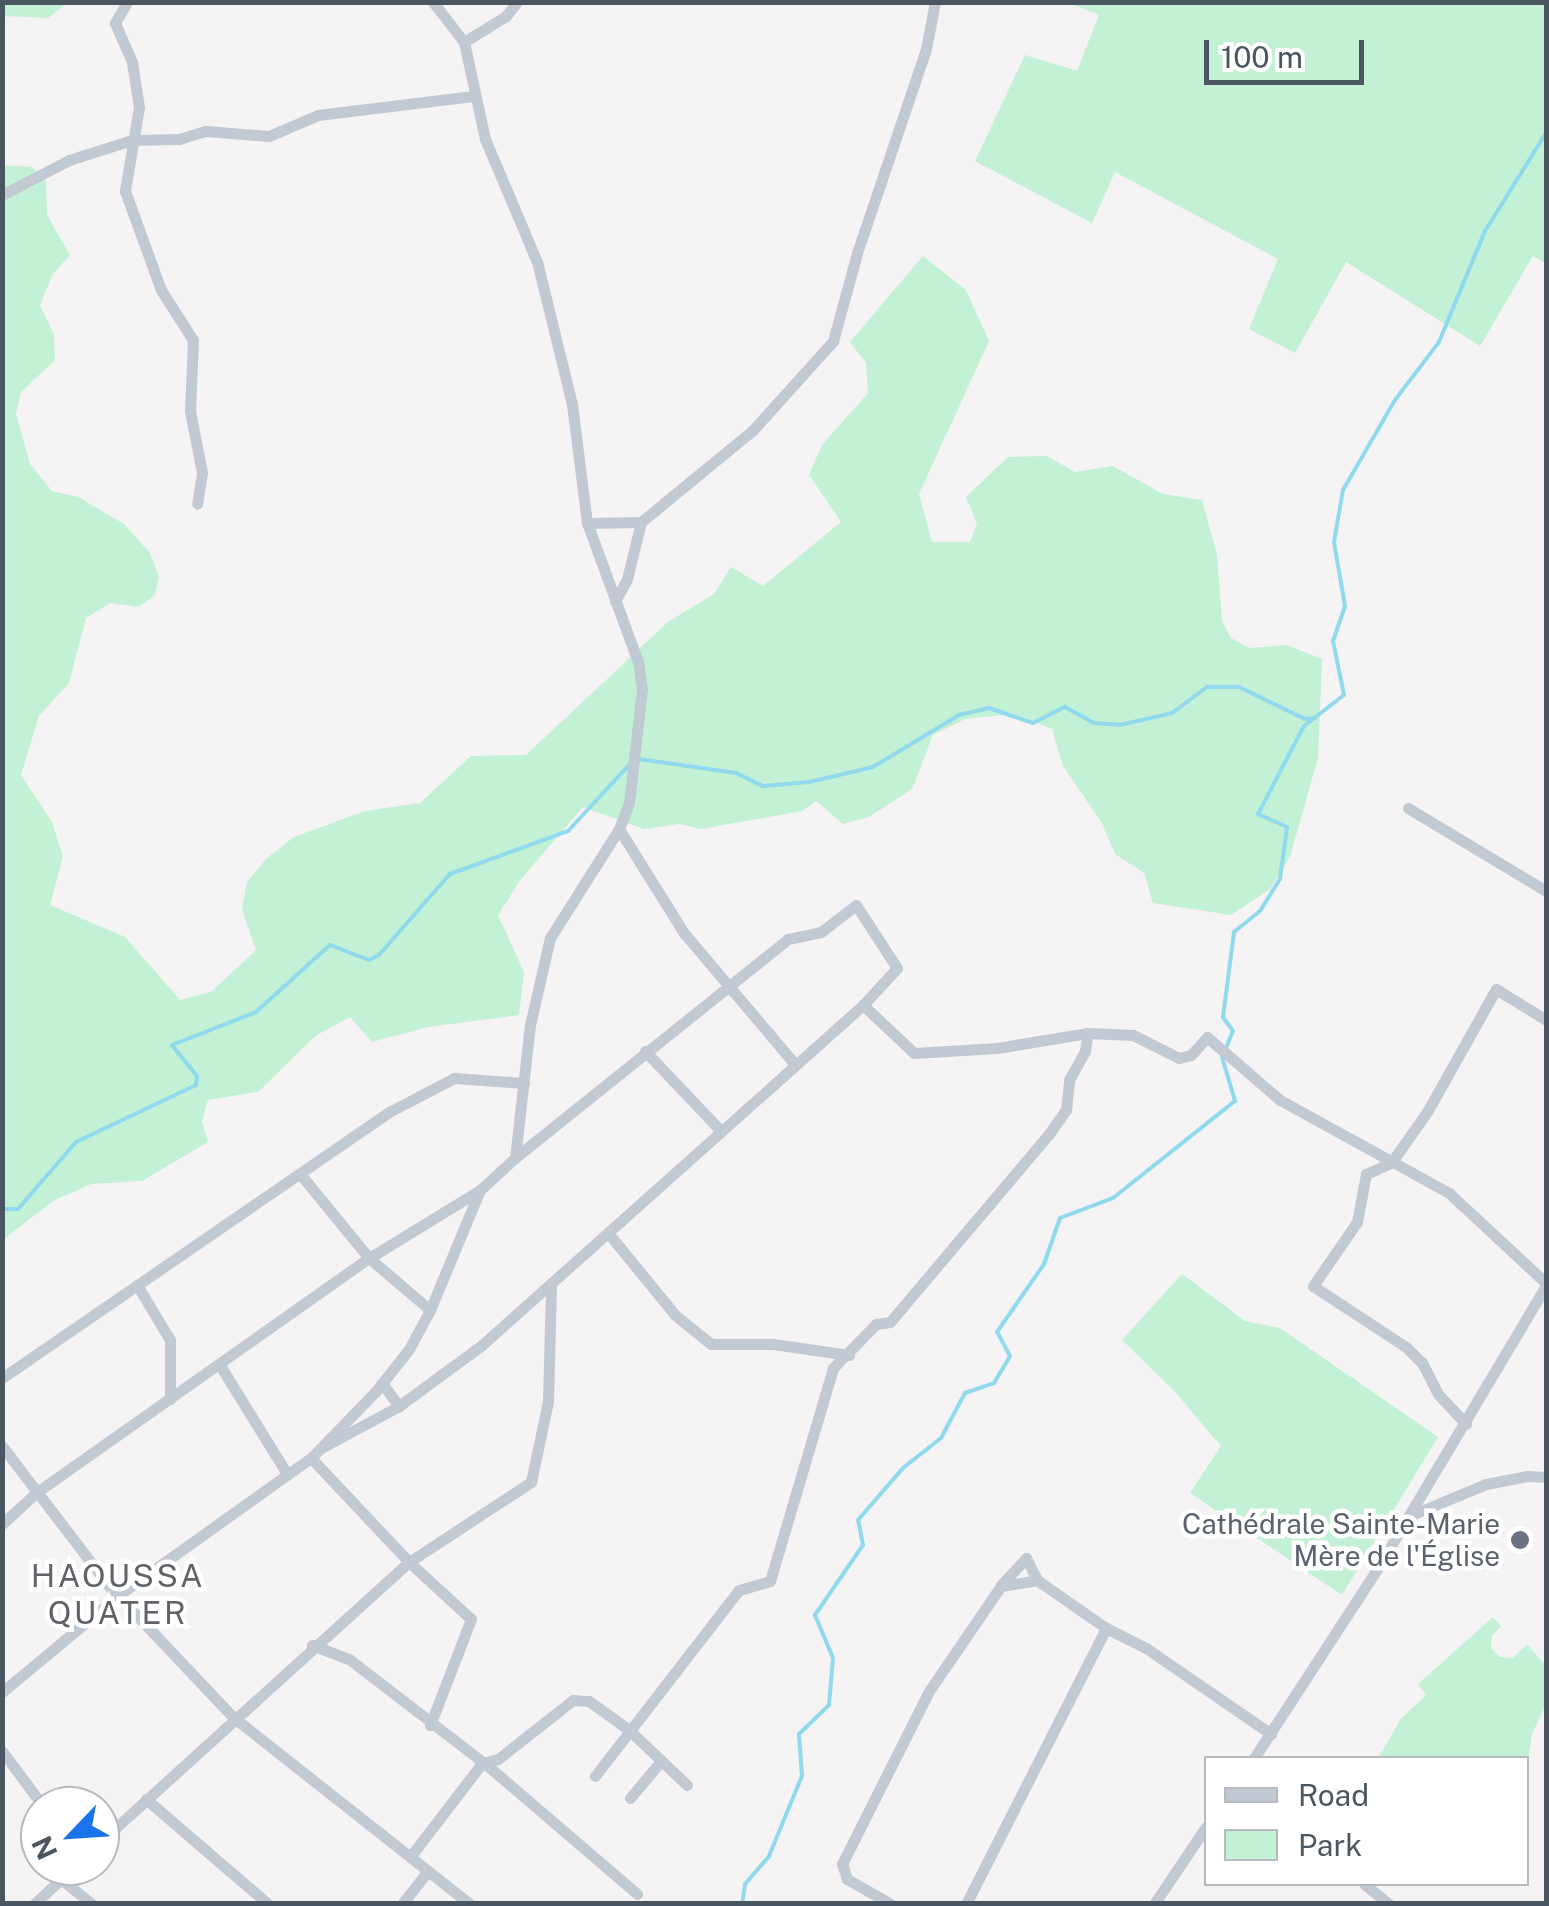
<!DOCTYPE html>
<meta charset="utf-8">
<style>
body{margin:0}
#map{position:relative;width:1549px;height:1906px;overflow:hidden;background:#f5f3f3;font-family:"Public Sans",sans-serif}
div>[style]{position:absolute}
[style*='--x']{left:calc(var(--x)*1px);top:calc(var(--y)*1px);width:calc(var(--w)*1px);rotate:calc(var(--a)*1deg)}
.green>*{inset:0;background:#c3f1d5}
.stream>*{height:4px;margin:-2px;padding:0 2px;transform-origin:2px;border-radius:2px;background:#90daee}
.minor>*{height:11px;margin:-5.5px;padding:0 5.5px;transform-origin:5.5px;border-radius:5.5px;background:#c1cad2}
.dots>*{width:28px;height:28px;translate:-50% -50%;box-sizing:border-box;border:5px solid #fff;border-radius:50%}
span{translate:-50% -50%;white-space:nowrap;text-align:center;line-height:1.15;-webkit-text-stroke:9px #fff;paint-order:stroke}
.worship-label{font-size:28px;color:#5b616d}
.right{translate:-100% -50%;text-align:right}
.quarter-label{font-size:32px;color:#5f6368;letter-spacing:2.5px}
.frame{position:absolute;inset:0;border:5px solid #4a5661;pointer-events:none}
.legend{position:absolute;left:1204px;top:1756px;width:325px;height:130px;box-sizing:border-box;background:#fff;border:2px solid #b7bbc0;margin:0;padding:12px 18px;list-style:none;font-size:30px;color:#4a5661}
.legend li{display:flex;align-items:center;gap:20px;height:50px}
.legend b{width:50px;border:2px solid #b7bbc0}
.north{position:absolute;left:20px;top:1786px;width:100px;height:100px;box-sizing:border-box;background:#fff;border:2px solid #b7bbc0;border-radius:50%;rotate:245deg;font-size:28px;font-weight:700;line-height:40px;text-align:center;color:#4a5661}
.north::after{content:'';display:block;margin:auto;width:35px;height:45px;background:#1a73e8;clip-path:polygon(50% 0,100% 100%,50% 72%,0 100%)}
.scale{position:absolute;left:1204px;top:40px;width:160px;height:45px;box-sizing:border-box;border:5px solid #4a5661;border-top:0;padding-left:12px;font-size:30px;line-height:35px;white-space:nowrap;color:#4a5661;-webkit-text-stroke:8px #fff;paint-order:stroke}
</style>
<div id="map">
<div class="green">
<i style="clip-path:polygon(2px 3px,3px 2px,67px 3px,48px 18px,3px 16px)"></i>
<i style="clip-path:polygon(1068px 3px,1546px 3px,1546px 263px,1533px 256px,1480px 346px,1346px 262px,1295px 353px,1249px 329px,1278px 259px,1115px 172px,1092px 223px,975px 161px,1025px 55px,1077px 71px,1099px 15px)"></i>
<i style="clip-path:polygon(2px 165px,32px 167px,46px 181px,47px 215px,70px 255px,53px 274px,40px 305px,54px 335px,55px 360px,21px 392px,16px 414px,30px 464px,52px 491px,78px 497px,124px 524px,150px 553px,159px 576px,155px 595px,139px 607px,110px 603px,86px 618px,69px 683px,39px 716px,21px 775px,52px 822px,63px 856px,50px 905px,125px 937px,180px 1000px,211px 992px,256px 950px,242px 909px,247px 882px,267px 858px,294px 837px,365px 811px,420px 803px,471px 756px,526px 755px,668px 622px,714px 594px,731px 567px,763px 586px,841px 522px,809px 475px,822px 445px,868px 393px,866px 363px,850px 342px,923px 256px,966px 290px,989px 341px,919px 494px,932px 542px,970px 542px,977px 524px,966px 497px,1008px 457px,1047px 456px,1075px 472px,1113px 466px,1163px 494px,1202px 500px,1217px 555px,1222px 621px,1231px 638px,1249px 648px,1287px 645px,1322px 659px,1318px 758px,1290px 857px,1270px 889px,1231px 915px,1153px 903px,1144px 873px,1115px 854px,1102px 823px,1063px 766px,1052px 729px,1014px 714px,965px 719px,933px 735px,912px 789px,869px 817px,843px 824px,816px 801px,802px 811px,701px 829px,679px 824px,644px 829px,583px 807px,521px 879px,498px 915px,524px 972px,519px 1015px,428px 1027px,372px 1042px,350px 1017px,315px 1036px,258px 1092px,208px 1100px,202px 1121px,208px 1142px,142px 1181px,91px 1184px,53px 1201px,3px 1240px)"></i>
<i style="clip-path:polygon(1182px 1274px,1245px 1321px,1280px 1328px,1438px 1437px,1342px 1595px,1190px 1493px,1221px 1446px,1175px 1392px,1122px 1340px)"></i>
<i style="clip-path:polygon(1493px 1617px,1501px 1626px,1492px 1636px,1491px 1648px,1500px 1657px,1513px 1658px,1527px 1644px,1546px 1666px,1546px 1704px,1532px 1734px,1527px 1766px,1526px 1758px,1378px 1758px,1401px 1719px,1426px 1695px,1418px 1684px)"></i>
</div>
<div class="stream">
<i style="--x:639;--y:759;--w:98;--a:8.2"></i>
<i style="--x:736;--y:773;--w:30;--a:26"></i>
<i style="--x:763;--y:786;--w:46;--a:-5"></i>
<i style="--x:809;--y:782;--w:66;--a:-13.2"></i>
<i style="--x:873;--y:767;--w:100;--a:-31.2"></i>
<i style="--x:959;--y:715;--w:31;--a:-13"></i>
<i style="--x:989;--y:708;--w:46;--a:18.8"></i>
<i style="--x:1033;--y:723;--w:36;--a:-27"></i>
<i style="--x:1065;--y:707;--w:33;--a:29"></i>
<i style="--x:1094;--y:723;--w:26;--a:4"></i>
<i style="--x:1120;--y:725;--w:53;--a:-13"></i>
<i style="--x:1172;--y:713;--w:44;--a:-36.6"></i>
<i style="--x:1207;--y:687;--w:32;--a:0"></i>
<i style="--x:1239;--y:687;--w:73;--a:25.9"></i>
<i style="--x:1305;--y:719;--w:10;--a:-6"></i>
<i style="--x:1226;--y:1048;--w:18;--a:-68"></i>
<i style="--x:1233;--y:1031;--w:17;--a:-126"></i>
<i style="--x:1223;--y:1017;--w:86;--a:-82.6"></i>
<i style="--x:1234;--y:932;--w:33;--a:-39"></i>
<i style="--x:1260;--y:911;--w:38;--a:-58"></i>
<i style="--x:1280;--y:879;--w:52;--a:-82.3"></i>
<i style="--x:1287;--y:827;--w:32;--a:-156"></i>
<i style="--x:1258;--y:814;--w:99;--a:-62.4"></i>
<i style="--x:1304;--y:726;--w:51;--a:-37.8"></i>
<i style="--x:1344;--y:695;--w:55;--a:-101.5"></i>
<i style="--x:1333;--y:641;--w:37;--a:-71"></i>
<i style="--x:1345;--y:606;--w:65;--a:-99.8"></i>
<i style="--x:1334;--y:542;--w:53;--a:-80.2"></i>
<i style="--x:1343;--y:490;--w:104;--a:-60"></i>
<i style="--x:1395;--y:400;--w:73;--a:-52.8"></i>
<i style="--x:1439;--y:342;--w:120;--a:-67.5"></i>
<i style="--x:1485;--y:231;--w:115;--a:-58.1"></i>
<i style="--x:2;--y:1209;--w:16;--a:0"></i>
<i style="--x:18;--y:1209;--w:89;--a:-49.1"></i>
<i style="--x:76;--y:1142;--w:133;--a:-25.4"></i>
<i style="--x:196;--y:1085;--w:9;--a:-84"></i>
<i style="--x:197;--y:1076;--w:40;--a:-129"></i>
<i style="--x:172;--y:1045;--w:90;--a:-21.4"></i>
<i style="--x:256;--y:1012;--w:100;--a:-42.2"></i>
<i style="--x:330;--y:945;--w:42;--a:21"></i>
<i style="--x:369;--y:960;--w:11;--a:-27"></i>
<i style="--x:379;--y:955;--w:108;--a:-48.8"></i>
<i style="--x:450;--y:874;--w:126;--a:-20"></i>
<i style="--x:568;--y:831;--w:93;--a:-47.2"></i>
<i style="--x:742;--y:1904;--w:20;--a:-81"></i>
<i style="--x:745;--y:1884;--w:37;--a:-49"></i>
<i style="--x:769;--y:1856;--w:87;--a:-67.6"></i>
<i style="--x:802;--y:1776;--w:42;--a:-94.1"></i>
<i style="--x:799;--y:1734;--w:42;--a:-44"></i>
<i style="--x:829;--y:1705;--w:47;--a:-85.1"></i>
<i style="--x:833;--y:1658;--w:47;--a:-112.7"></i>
<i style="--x:815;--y:1615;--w:85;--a:-55.6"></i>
<i style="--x:863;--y:1545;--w:25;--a:-101"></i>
<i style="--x:858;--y:1520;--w:69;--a:-49.1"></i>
<i style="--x:903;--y:1468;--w:48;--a:-38.3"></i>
<i style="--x:941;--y:1438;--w:51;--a:-61.9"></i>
<i style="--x:965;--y:1393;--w:31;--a:-19"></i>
<i style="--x:994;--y:1383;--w:31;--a:-59"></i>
<i style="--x:1010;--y:1356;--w:27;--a:-118"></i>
<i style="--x:997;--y:1332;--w:83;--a:-55.3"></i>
<i style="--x:1044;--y:1264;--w:49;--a:-70.8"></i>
<i style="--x:1060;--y:1218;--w:57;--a:-20.7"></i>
<i style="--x:1113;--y:1198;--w:156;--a:-38.5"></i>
<i style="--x:1235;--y:1101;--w:46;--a:-106.5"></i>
</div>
<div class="minor">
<i style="--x:127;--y:2;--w:24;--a:120"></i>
<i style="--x:115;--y:23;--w:43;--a:66.4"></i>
<i style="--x:132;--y:62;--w:46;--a:81.2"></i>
<i style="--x:139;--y:107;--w:85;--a:99.5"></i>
<i style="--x:125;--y:191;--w:105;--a:70"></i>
<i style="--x:161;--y:290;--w:59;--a:57.4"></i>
<i style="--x:193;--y:340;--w:71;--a:92.4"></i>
<i style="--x:190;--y:411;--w:63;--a:79"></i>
<i style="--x:202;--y:473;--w:31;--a:99"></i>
<i style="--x:464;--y:42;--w:49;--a:-31.8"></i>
<i style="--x:506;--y:16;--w:18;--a:-52"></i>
<i style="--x:2;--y:195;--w:76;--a:-27.6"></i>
<i style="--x:69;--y:160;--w:66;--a:-17.6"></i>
<i style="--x:132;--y:140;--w:47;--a:-1.2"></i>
<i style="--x:179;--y:139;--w:28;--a:-17"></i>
<i style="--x:206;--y:131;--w:63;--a:4.5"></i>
<i style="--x:269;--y:136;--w:53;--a:-23.2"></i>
<i style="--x:318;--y:115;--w:156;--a:-7"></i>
<i style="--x:587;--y:523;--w:54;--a:-1.1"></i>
<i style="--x:641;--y:522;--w:145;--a:-39.4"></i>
<i style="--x:753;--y:430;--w:120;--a:-48"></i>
<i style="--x:833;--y:341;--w:91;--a:-74.7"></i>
<i style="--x:857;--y:253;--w:215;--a:-71.3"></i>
<i style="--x:926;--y:49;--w:48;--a:-79.2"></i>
<i style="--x:615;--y:601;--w:25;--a:-61"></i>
<i style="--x:627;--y:579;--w:59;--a:-76.2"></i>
<i style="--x:1408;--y:808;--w:161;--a:31"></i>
<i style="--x:619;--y:829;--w:123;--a:58"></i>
<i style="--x:684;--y:933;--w:170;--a:49.8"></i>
<i style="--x:863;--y:1005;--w:70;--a:43.3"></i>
<i style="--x:914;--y:1053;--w:83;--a:-3.4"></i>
<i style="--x:997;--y:1048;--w:92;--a:-9.4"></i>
<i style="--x:1088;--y:1033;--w:45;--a:2.5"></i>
<i style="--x:1133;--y:1035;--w:51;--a:26.6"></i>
<i style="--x:1179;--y:1058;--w:12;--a:-14"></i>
<i style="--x:1191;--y:1055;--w:24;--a:-48"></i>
<i style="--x:1207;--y:1037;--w:96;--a:40.8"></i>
<i style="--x:1280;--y:1100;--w:193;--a:28.8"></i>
<i style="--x:1449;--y:1193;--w:132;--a:42.9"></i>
<i style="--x:645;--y:1051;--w:110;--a:46.5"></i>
<i style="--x:301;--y:1175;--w:107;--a:50.7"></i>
<i style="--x:369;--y:1258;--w:80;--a:40.4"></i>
<i style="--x:609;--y:1234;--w:104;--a:50.8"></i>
<i style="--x:675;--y:1315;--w:46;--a:38.9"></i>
<i style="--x:711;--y:1344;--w:62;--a:0"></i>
<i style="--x:773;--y:1344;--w:77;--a:8.2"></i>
<i style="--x:137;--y:1285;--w:64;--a:59"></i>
<i style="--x:170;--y:1340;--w:59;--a:90"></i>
<i style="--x:221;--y:1367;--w:126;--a:58.3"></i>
<i style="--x:2;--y:1378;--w:472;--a:-34.5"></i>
<i style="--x:391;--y:1111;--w:71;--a:-27.6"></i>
<i style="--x:454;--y:1078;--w:70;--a:4.1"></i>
<i style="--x:382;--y:1383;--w:29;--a:54"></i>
<i style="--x:1466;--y:1424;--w:41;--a:-133"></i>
<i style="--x:1438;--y:1394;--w:35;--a:-117"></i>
<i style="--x:1422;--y:1363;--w:23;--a:-135"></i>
<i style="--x:1406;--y:1347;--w:111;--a:-146.7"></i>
<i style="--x:1313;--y:1286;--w:78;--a:-55.5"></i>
<i style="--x:1357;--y:1222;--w:49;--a:-79.4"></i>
<i style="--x:1366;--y:1174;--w:27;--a:-24"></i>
<i style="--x:1391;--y:1163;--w:62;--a:-54.8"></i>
<i style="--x:1427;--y:1112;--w:141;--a:-60.7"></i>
<i style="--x:1496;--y:989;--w:59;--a:31.8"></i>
<i style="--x:2;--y:1446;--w:176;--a:52.6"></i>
<i style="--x:109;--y:1586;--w:180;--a:46.6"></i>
<i style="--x:233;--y:1717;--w:302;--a:38.3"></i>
<i style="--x:323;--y:1447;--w:86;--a:-28.3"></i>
<i style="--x:399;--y:1406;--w:103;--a:-36.3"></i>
<i style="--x:482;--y:1345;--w:511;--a:-41.75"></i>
<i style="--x:863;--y:1005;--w:50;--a:-47.4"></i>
<i style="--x:897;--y:968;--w:75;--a:-123.1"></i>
<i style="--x:856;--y:905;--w:44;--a:142.4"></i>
<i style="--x:821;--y:932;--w:34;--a:168"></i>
<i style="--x:788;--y:939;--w:350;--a:141.3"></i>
<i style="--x:311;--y:1458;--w:143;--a:46.7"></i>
<i style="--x:409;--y:1562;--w:84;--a:42.6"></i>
<i style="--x:471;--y:1619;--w:114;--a:111.1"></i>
<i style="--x:1409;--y:1516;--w:83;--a:-22.6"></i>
<i style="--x:1486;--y:1484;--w:42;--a:-11"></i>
<i style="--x:1527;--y:1476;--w:19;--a:3"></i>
<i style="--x:2;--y:1524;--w:47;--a:-42.4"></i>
<i style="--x:37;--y:1492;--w:406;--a:-35.2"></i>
<i style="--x:369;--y:1258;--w:130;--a:-31.5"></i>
<i style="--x:480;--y:1190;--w:47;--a:-42.4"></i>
<i style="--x:515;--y:1158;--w:134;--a:-83.6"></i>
<i style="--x:530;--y:1025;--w:89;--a:-77.1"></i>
<i style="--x:550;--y:938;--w:129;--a:-57.7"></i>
<i style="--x:619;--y:829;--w:28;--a:-69"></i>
<i style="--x:629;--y:803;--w:115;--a:-83.5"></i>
<i style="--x:642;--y:689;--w:27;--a:-98"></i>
<i style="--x:638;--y:662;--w:148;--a:-110.1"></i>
<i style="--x:587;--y:523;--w:120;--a:-97.2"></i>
<i style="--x:572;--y:404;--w:146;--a:-103.8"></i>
<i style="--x:537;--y:262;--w:134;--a:-112.9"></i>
<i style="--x:485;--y:139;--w:99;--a:-102.2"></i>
<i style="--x:464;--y:42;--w:51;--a:-127.8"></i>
<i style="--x:1001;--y:1585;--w:37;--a:-47"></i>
<i style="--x:1026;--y:1558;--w:25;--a:63"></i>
<i style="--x:312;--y:1645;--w:40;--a:21"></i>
<i style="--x:349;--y:1659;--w:177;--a:37.6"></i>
<i style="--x:489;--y:1767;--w:195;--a:40.6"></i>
<i style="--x:2;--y:1692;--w:153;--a:-39.7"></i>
<i style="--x:120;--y:1594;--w:234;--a:-35.5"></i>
<i style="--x:311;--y:1458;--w:93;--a:-45.9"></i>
<i style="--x:376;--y:1391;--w:53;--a:-51.8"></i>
<i style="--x:409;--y:1349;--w:44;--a:-61.7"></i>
<i style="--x:430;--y:1310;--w:130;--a:-67.4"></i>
<i style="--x:2;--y:1751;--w:69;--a:53.3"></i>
<i style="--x:1254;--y:1758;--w:225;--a:-56.9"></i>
<i style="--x:1377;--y:1569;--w:330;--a:-59.2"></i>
<i style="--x:595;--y:1776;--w:235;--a:-52.3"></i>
<i style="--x:739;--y:1590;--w:32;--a:-16"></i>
<i style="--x:770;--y:1581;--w:222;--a:-73.5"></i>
<i style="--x:833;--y:1368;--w:62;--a:-45.7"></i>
<i style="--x:876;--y:1324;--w:14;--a:-8"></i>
<i style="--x:890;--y:1322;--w:246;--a:-49.8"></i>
<i style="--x:1049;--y:1134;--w:29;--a:-55"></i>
<i style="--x:1066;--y:1110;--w:30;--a:-84"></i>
<i style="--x:1069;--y:1080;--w:33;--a:-61"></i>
<i style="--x:1085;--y:1051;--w:18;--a:-81"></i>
<i style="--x:630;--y:1798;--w:48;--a:-50"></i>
<i style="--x:146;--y:1799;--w:161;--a:40.7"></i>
<i style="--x:100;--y:1842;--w:417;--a:-42.2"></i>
<i style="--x:409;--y:1562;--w:146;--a:-33.3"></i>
<i style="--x:531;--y:1482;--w:83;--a:-78.1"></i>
<i style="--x:548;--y:1401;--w:118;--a:-88.5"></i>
<i style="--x:410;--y:1857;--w:118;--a:-52.5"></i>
<i style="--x:482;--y:1763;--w:16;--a:-14"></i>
<i style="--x:498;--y:1759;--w:95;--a:-38.2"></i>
<i style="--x:573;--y:1700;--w:16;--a:4"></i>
<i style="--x:589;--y:1701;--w:49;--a:35.9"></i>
<i style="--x:629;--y:1730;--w:80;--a:43.5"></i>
<i style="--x:61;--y:1879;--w:40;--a:39"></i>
<i style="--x:1364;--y:1884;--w:32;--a:39"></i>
<i style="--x:34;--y:1904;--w:56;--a:-42.8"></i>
<i style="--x:402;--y:1904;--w:42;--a:-51.8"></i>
<i style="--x:891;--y:1904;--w:51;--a:-150.4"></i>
<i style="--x:847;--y:1879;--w:16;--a:-108"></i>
<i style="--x:842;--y:1864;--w:194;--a:-63.3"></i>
<i style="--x:929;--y:1691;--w:127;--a:-55.6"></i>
<i style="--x:1001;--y:1586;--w:36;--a:-9"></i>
<i style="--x:1037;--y:1580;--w:84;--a:34.8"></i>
<i style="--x:966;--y:1904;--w:309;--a:-63.1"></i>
<i style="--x:1106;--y:1628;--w:45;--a:26.6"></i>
<i style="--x:1146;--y:1648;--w:152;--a:34.5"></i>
<i style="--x:1154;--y:1904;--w:93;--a:-56"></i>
</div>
<div class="dots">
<i style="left:1520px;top:1540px;background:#6b7280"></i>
</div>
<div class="worship-label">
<span class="right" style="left:1500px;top:1540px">Cathédrale Sainte-Marie<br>Mère de l'Église</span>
</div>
<div class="quarter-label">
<span style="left:118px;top:1595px">HAOUSSA<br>QUATER</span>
</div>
<div class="frame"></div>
<ul class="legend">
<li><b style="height:12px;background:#c1cad2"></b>Road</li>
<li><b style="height:28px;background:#c3f1d5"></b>Park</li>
</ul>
<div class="north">N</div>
<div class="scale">100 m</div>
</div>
